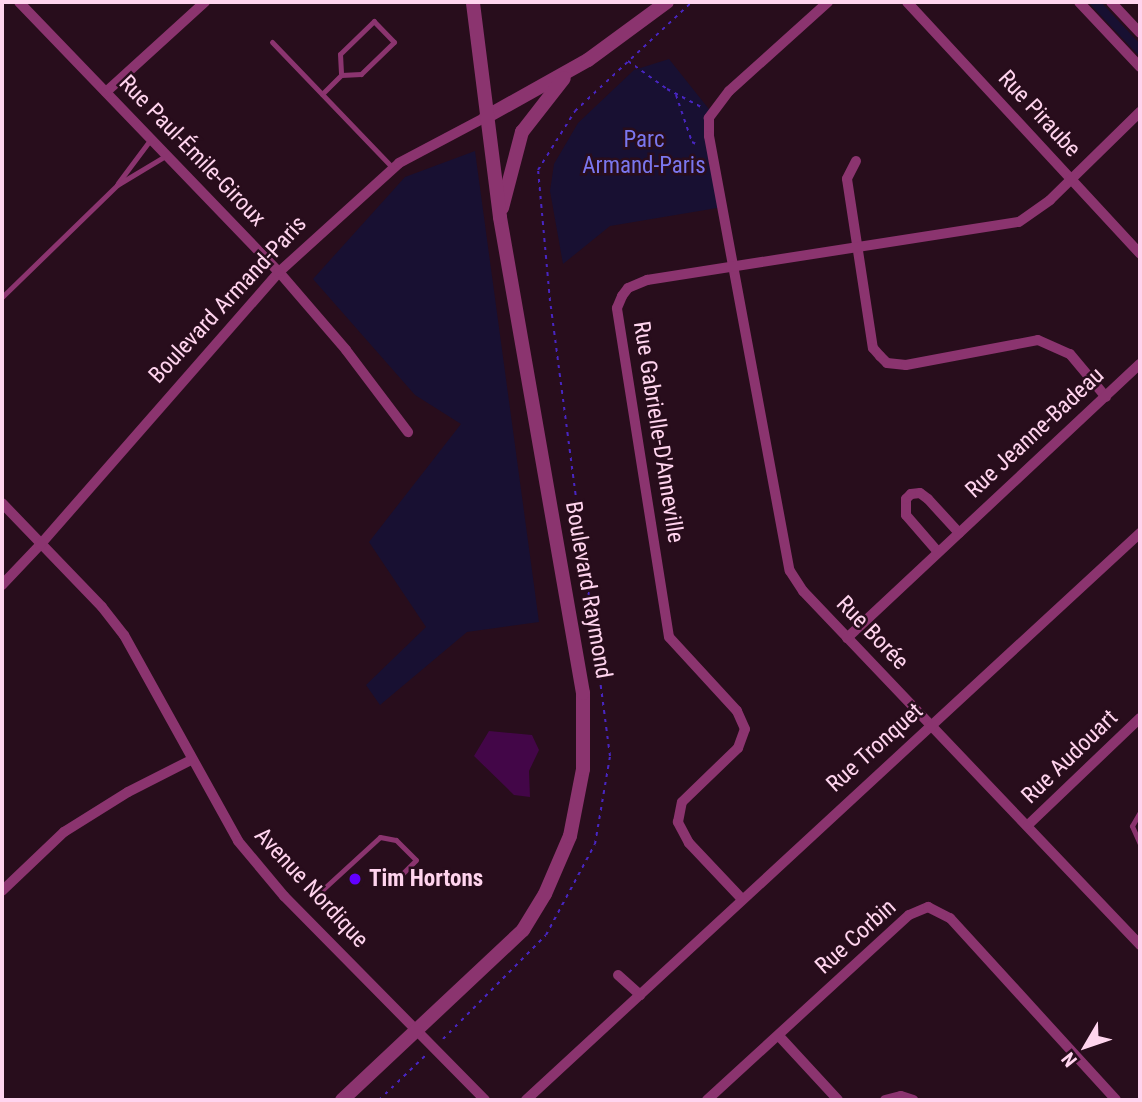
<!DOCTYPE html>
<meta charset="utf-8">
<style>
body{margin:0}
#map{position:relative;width:1142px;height:1102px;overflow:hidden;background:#280d1c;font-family:"Roboto Condensed",sans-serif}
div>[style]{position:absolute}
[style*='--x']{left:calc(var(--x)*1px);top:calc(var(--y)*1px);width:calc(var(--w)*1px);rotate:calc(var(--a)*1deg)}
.green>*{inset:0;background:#181032}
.water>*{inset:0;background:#430648}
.path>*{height:2px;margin-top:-1px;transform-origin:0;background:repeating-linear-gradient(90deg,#4825c2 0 3.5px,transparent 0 8.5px)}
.service>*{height:5px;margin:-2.5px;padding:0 2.5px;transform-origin:2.5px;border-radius:2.5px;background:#8b346f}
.minor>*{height:10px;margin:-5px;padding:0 5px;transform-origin:5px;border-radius:5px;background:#8b346f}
.tertiary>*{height:14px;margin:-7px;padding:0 7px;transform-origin:7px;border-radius:7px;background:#8b346f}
.dots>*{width:19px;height:19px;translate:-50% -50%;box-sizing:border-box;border:4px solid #280d1c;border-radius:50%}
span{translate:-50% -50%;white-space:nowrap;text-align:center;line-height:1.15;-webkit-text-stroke:5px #280d1c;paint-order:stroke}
.street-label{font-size:23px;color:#ffd4ee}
.park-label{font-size:23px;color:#7b77ee}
.poi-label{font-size:23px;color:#ffd4ee;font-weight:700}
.left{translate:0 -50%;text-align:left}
.frame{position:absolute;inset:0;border:4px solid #ffd4ee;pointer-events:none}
.north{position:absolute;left:1051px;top:1011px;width:70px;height:70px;-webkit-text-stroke:5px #280d1c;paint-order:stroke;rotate:231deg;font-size:19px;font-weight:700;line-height:28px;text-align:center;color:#ffd4ee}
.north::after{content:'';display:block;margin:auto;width:24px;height:32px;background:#ffd4ee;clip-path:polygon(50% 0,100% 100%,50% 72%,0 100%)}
</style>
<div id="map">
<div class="green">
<i style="clip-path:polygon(1088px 2px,1101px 2px,1140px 44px,1140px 57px)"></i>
<i style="clip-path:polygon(669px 59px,712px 113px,709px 118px,723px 207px,610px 226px,563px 264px,550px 191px,554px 164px,578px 123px,634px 70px)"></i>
<i style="clip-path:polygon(475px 151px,539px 622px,467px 632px,380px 705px,366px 685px,426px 627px,369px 542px,461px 424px,415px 395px,313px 279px,405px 177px)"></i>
</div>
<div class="water">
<i style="clip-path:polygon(489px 731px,532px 735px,539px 750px,529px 771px,530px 797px,514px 795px,474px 756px)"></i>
</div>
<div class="path">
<i style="--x:628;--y:61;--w:48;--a:35.7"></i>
<i style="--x:667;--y:89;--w:41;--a:27.8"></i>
<i style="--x:676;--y:95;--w:50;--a:71.2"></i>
<i style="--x:692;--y:142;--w:7;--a:27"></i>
<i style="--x:443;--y:1039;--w:146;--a:-45.3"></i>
<i style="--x:546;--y:935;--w:103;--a:-61.7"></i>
<i style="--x:595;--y:844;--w:89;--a:-80.3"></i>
<i style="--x:610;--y:756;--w:459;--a:-97.5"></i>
<i style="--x:550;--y:301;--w:132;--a:-95.2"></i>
<i style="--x:538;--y:170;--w:70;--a:-57.9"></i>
<i style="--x:575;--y:111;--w:160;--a:-43"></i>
<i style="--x:379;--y:1100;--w:65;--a:-43.8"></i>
</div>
<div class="service">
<i style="--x:272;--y:42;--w:175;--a:46.2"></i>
<i style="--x:322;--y:94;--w:27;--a:-45"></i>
<i style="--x:341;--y:75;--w:20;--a:-3"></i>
<i style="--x:361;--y:74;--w:46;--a:-44.1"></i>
<i style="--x:394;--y:42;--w:29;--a:-134"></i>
<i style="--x:374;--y:21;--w:47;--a:135.9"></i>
<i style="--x:340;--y:54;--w:21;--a:87"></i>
<i style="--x:118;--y:183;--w:54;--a:-53.3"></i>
<i style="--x:2;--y:297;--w:161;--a:-44.2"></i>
<i style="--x:117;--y:185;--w:58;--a:-31"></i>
<i style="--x:1140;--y:812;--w:16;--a:120"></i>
<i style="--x:1132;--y:826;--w:20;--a:66"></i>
<i style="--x:348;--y:921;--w:40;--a:-134"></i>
<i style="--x:320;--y:892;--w:81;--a:-42.5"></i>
<i style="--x:380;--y:837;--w:16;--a:11"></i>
<i style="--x:396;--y:840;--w:28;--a:45"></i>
<i style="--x:416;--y:860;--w:20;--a:135"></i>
</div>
<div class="minor">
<i style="--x:19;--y:2;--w:375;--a:46.1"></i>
<i style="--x:279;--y:272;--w:103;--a:49.3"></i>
<i style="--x:346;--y:350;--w:103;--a:52.9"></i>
<i style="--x:828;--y:2;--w:133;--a:138"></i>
<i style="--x:729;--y:91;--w:34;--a:127"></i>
<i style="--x:709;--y:118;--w:18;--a:90"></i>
<i style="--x:709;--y:136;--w:442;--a:79.5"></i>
<i style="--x:790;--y:571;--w:24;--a:57"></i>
<i style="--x:803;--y:591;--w:489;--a:46.4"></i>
<i style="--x:907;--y:2;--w:343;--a:47.2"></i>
<i style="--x:1079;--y:2;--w:89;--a:46.8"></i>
<i style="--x:1111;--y:2;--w:42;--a:46.9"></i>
<i style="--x:106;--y:92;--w:134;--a:-42.3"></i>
<i style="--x:856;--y:161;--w:20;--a:117"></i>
<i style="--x:847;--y:179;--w:171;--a:81.3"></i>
<i style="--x:873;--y:348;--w:11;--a:49"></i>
<i style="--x:880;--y:356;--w:10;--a:45"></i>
<i style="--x:887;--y:363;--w:19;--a:6"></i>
<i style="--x:906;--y:365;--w:134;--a:-10.7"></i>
<i style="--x:1038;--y:340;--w:35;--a:24"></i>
<i style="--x:1070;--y:354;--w:56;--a:50.1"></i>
<i style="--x:2;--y:503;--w:144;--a:46.1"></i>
<i style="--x:102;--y:607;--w:36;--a:52"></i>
<i style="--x:124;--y:635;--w:235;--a:61"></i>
<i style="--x:238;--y:841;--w:72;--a:50.1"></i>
<i style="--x:284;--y:896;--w:286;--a:45.4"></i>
<i style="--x:938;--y:552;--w:49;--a:-130.9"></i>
<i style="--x:906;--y:515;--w:16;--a:-90"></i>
<i style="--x:906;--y:499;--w:7;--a:-45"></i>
<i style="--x:911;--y:494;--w:9;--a:-6"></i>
<i style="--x:920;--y:493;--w:10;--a:37"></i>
<i style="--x:928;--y:499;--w:46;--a:47.6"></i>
<i style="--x:2;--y:585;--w:55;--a:-46.5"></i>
<i style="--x:40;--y:545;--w:363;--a:-48.8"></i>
<i style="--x:279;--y:272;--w:162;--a:-42.2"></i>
<i style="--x:399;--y:163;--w:98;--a:-27.9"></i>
<i style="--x:847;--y:638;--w:401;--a:-43.1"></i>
<i style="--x:1028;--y:825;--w:155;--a:-43.7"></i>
<i style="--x:2;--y:891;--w:86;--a:-43.6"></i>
<i style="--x:64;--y:832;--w:75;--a:-32"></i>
<i style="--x:128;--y:792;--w:71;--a:-26.9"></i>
<i style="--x:741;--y:898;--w:76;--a:-133.4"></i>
<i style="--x:689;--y:843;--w:24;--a:-118"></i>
<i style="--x:678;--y:822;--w:20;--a:-79"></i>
<i style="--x:682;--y:802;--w:78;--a:-44"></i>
<i style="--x:738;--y:748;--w:20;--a:-70"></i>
<i style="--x:745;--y:729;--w:20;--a:-114"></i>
<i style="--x:737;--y:711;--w:100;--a:-132.6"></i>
<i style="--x:669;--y:637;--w:333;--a:-99"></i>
<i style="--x:617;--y:308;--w:13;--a:-67"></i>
<i style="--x:622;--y:296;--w:10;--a:-53"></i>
<i style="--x:628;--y:288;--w:21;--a:-23"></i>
<i style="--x:647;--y:280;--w:376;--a:-8.9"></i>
<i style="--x:1019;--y:222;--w:38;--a:-35"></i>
<i style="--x:1050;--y:200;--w:126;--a:-44.4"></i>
<i style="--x:618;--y:975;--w:30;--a:42"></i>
<i style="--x:779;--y:1036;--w:87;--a:47.3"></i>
<i style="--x:526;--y:1100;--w:836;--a:-42.72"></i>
<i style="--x:707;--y:1100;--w:274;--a:-42.5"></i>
<i style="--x:909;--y:915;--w:21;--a:-23"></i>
<i style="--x:928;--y:907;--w:25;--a:27"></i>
<i style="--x:950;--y:918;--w:246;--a:47.6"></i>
<i style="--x:885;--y:1100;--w:16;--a:-14"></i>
<i style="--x:901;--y:1096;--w:13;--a:18"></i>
</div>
<div class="tertiary">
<i style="--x:486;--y:117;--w:117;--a:-29.2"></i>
<i style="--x:588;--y:60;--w:98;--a:-36.3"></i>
<i style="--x:502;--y:208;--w:79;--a:-75.3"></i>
<i style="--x:522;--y:132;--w:68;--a:-52.1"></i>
<i style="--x:342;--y:1100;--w:248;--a:-43.2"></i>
<i style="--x:523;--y:930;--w:42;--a:-58.6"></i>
<i style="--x:545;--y:894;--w:63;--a:-66.7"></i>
<i style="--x:570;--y:836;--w:68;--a:-79"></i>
<i style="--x:583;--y:769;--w:76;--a:-90"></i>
<i style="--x:583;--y:693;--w:483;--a:-99.9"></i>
<i style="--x:500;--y:217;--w:217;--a:-97.2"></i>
</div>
<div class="dots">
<i style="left:355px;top:879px;background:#6200ff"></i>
</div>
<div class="street-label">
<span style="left:1039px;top:114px;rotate:47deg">Rue Piraube</span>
<span style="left:192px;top:151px;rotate:46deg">Rue Paul-Émile-Giroux</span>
<span style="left:228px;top:300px;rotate:-47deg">Boulevard Armand-Paris</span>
<span style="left:658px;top:432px;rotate:81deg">Rue Gabrielle-D'Anneville</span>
<span style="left:1035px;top:433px;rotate:-43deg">Rue Jeanne-Badeau</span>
<span style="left:588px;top:590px;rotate:80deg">Boulevard Raymond</span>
<span style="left:872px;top:633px;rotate:46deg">Rue Borée</span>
<span style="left:875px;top:748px;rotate:-42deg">Rue Tronquet</span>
<span style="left:1070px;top:757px;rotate:-44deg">Rue Audouart</span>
<span style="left:311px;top:888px;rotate:47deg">Avenue Nordique</span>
<span style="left:856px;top:937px;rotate:-42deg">Rue Corbin</span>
</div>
<div class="park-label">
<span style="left:644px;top:153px">Parc<br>Armand-Paris</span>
</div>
<div class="poi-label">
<span class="left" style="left:369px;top:879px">Tim Hortons</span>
</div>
<div class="frame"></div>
<div class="north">N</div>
</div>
